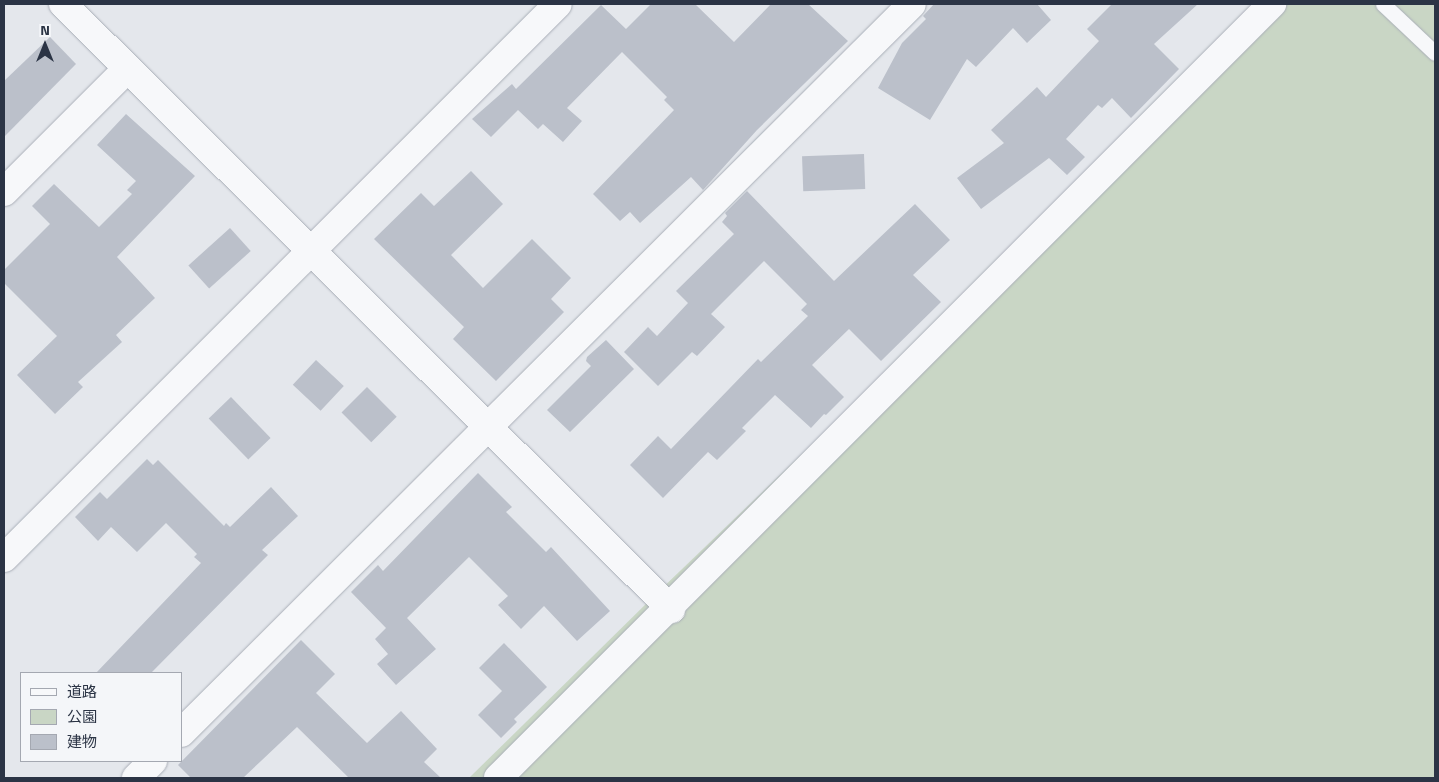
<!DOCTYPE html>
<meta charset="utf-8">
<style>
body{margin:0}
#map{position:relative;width:1439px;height:782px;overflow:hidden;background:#e4e7ec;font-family:"Titillium Web","Noto Sans JP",sans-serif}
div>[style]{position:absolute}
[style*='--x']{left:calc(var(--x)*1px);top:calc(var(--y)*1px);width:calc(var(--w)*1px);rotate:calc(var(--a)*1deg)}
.green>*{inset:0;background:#c9d6c5}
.building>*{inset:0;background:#bbc0ca;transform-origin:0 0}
.roads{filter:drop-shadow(0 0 1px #a9aeb7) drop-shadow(0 0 1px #a9aeb7)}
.service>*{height:15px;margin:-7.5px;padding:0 7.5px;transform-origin:7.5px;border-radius:7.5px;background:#f7f8fa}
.minor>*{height:28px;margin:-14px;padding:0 14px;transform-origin:14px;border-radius:14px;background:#f7f8fa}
span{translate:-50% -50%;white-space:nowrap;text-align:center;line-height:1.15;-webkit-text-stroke:4px #f4f6f9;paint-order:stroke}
.frame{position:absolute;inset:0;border:5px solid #2b3445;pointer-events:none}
.legend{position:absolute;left:20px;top:672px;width:162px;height:90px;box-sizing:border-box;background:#f4f6f9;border:1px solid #a4a8b1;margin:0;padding:6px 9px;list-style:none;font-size:15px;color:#2b3445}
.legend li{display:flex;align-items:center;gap:10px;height:25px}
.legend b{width:25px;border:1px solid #a4a8b1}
.north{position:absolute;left:20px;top:20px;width:50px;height:50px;-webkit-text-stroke:4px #f4f6f9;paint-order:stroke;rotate:0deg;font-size:14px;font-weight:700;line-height:20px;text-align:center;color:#2b3445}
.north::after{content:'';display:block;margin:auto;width:18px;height:22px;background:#2b3445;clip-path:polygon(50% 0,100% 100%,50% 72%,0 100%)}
</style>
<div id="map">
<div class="green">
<i style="clip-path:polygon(1271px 4px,1435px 4px,1435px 778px,469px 778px,655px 595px)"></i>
</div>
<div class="building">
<i style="clip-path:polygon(651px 4px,695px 4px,734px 42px,771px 4px,808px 4px,848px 41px,757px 130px,703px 190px,691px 177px,640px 223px,630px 212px,620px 221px,593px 194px,674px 110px,664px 100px,667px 97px,622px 52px,567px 108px,582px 121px,563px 142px,543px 124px,538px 129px,518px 110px,491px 137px,472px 119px,512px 84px,516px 89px,601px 5px,626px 29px)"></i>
<i style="clip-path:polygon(934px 4px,1037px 4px,1051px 20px,1027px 43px,1013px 28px,976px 67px,967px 59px,930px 120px,878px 88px,902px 43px,926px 19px,923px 16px)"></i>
<i style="clip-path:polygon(1112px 4px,1198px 4px,1154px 44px,1179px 69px,1131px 118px,1112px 98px,1102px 108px,1098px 105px,1066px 139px,1085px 157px,1067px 175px,1049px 158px,981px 209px,957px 178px,1004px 143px,991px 130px,1037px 87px,1046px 97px,1099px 41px,1087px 29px)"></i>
<i style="clip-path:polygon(50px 37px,76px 64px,4px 137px,4px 81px)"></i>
<i style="clip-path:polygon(126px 114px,195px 176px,117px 257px,155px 298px,116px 335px,122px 342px,78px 382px,83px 387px,55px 414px,17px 375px,57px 336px,4px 283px,4px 270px,50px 224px,32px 206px,54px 184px,99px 227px,132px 194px,127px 190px,136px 181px,97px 145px)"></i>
<i style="left:864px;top:154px;width:35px;height:62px;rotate:88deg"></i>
<i style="clip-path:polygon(471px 171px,503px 204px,451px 255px,483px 288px,532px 239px,571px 278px,551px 299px,564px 312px,496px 381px,453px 339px,464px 327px,374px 239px,421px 193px,434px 206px)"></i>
<i style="clip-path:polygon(747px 191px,834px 281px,915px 204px,950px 240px,913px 275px,941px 302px,881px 361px,849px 329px,812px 365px,844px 397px,826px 415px,824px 414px,811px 428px,775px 395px,742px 428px,746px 431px,717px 460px,708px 452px,663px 498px,630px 465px,658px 436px,671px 449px,758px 359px,761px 362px,808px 316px,801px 310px,807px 304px,764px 261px,711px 314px,725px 327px,697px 356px,692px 352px,658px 386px,624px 352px,648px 327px,657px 336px,688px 303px,676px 291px,734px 234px,722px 222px,727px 216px,725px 213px)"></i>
<i style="left:230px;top:228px;width:31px;height:56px;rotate:48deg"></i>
<i style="clip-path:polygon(606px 340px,634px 369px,570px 432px,547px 410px,591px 366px,586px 361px,587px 357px)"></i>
<i style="left:316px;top:360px;width:38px;height:34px;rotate:43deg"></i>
<i style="left:367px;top:387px;width:42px;height:36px;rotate:45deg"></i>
<i style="left:231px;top:397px;width:57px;height:31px;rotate:46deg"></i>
<i style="clip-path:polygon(147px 459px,153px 465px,158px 460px,224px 526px,226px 523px,230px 527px,271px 487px,298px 516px,262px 550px,268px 555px,151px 673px,96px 673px,201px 563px,194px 557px,197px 554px,166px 523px,137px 552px,111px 527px,98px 541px,75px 517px,100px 492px,107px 499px)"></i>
<i style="clip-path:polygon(478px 473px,512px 507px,506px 512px,546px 552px,551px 547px,610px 611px,577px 641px,544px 606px,521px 629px,498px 605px,508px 596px,469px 557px,407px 618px,436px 649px,396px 685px,377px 664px,388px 654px,375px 639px,386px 628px,351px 592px,378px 565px,383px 571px)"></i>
<i style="clip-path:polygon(301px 640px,335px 674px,316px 693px,367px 743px,401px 711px,437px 749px,424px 762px,441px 778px,349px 778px,297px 727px,243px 778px,191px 778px,178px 765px)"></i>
<i style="clip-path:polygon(504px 643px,547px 687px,514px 719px,517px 722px,501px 738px,478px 715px,502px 691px,479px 668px)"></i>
</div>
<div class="roads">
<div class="service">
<i style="--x:1383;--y:4;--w:71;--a:43.3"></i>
</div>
<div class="minor">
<i style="--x:63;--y:4;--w:858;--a:44.86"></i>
<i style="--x:4;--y:192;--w:175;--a:-45"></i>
<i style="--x:4;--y:558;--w:783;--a:-45"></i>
<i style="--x:181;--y:733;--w:1032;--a:-44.92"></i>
<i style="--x:136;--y:778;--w:24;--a:-45"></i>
<i style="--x:498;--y:778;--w:1095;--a:-45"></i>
</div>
</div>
<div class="frame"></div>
<ul class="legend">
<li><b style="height:6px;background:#f7f8fa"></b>道路</li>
<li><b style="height:14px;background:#c9d6c5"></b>公園</li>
<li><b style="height:14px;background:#bbc0ca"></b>建物</li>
</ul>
<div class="north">N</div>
</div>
